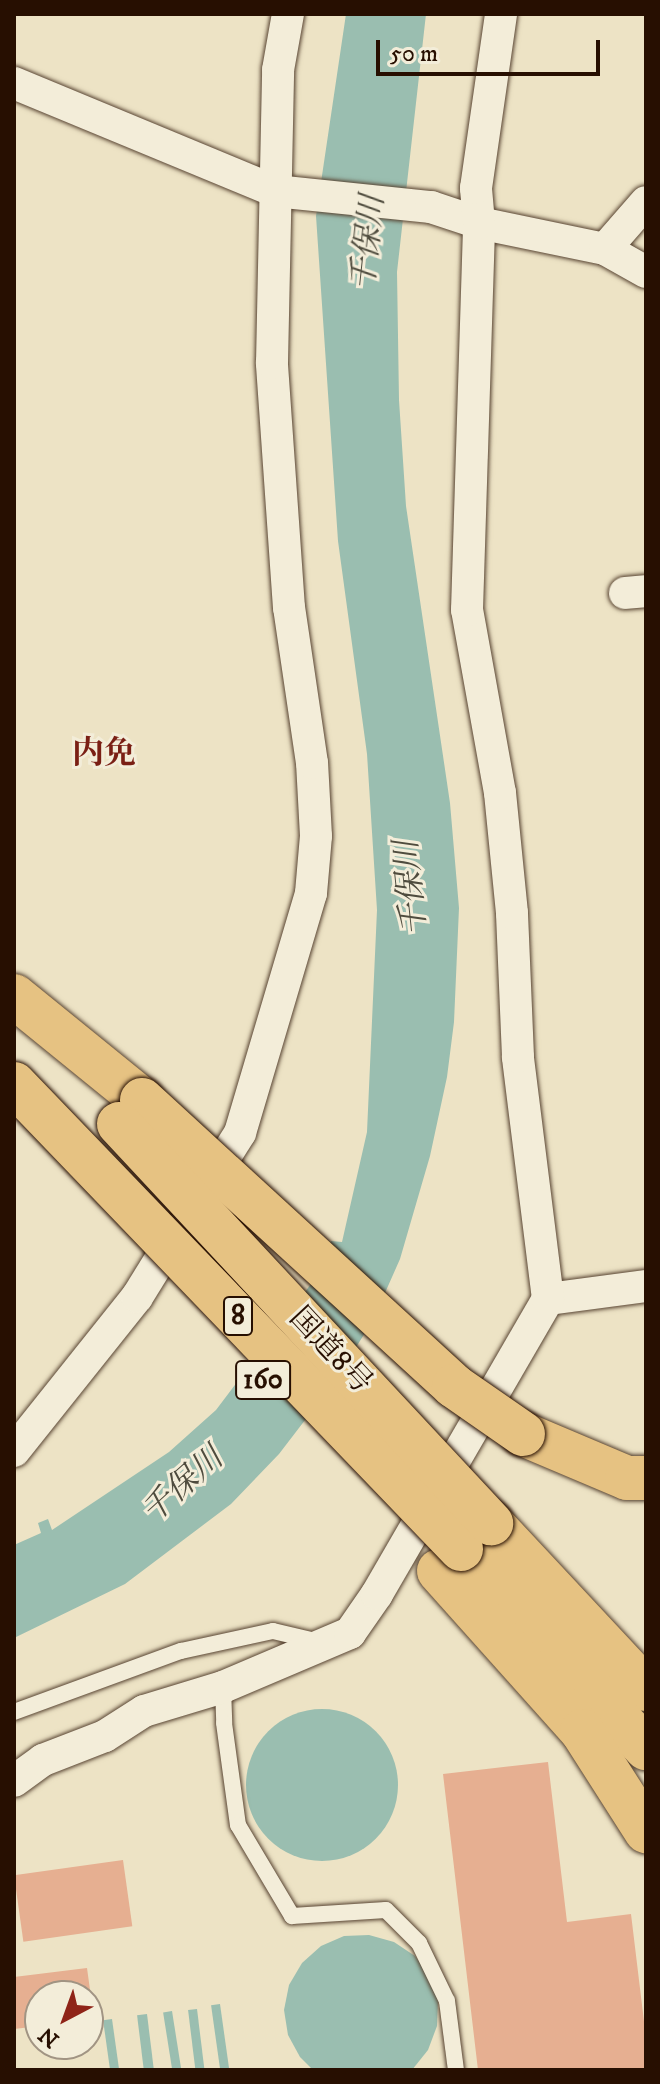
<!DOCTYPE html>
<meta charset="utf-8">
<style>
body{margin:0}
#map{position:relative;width:660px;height:2084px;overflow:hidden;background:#ede3c5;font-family:"IM FELL DW Pica","Noto Serif JP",serif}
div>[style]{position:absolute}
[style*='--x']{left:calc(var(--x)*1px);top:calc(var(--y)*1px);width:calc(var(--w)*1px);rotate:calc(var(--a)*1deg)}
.water>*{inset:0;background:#9abeb0;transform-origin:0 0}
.round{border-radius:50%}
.building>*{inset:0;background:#e6af91;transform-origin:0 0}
.roads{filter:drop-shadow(0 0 2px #584432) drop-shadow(0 0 2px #584432)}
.lane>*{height:16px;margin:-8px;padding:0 8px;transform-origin:8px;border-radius:8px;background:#f3edd9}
.street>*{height:32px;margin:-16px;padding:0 16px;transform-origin:16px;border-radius:16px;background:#f3edd9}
.highway>*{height:44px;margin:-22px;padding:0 22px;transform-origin:22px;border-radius:22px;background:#e6c282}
.bridges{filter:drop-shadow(0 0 2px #270f01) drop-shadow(0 0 2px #270f01)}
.highway-bridge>*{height:44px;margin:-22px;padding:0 22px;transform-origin:22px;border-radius:22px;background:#e6c282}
span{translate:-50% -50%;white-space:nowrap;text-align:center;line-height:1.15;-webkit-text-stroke:6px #f3edd9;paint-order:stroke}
.shield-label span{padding:2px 6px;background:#f3edd9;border:2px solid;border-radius:6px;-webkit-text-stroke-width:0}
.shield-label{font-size:28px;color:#270f01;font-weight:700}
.street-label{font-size:30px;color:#270f01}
.water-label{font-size:32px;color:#4f4c3e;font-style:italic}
.neighbourhood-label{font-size:32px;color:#7a1f14;font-weight:700}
.frame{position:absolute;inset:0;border:16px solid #270f01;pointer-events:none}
.north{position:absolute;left:24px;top:1980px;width:80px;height:80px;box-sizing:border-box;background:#f3edd9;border:2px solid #a19483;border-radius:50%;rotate:221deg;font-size:22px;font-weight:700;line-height:32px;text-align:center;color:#270f01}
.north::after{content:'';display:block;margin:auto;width:28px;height:36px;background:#8f2418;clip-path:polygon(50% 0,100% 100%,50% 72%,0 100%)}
.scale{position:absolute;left:376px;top:40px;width:224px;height:36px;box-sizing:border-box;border:4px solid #270f01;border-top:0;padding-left:10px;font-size:24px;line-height:28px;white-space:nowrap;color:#270f01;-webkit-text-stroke:6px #f3edd9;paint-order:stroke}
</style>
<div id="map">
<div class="water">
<i style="clip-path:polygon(346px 14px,426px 14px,397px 272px,399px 400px,406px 506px,450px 803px,459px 908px,454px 1022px,447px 1077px,430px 1156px,400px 1259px,373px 1320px,335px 1381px,279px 1454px,231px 1504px,125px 1584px,14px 1638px,14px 1545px,41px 1533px,38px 1523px,48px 1519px,52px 1530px,169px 1452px,216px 1410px,317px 1276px,331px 1241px,342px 1242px,367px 1132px,377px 910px,367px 754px,338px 541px,316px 216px)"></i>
<i class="round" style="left:246px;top:1709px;width:152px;height:152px"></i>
<i style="clip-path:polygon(369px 1935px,394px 1942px,415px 1956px,430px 1977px,438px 2001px,437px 2026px,428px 2050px,412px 2070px,313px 2070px,300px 2057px,288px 2035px,284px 2010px,289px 1985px,302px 1963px,321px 1946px,344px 1936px)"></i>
<i style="left:220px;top:2004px;width:67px;height:9px;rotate:82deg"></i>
<i style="left:197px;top:2009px;width:62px;height:9px;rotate:83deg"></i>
<i style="left:172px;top:2011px;width:60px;height:9px;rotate:81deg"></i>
<i style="left:147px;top:2014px;width:56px;height:10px;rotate:83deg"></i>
<i style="left:112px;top:2019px;width:51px;height:9px;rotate:82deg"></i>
</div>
<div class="building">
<i style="clip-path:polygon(548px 1762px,567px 1922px,631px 1914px,646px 2038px,646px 2070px,478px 2070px,443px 1774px)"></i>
<i style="left:123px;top:1860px;width:67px;height:110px;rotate:82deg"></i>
<i style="clip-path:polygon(87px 1968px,94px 2019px,88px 2019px,88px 1996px,40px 1996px,40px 2026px,14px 2029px,14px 1977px)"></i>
</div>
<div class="roads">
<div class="lane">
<i style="--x:223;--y:1687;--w:36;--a:88"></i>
<i style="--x:224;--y:1723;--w:103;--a:82.2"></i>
<i style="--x:238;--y:1825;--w:106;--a:59.3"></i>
<i style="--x:292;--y:1916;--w:94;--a:-3.7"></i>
<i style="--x:386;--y:1910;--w:47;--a:45"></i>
<i style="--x:419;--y:1943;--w:64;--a:64.2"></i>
<i style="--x:447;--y:2001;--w:70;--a:82.6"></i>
<i style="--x:14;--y:1712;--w:178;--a:-20.1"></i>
<i style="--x:181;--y:1651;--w:94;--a:-12.3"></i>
<i style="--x:273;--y:1631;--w:48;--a:13.2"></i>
</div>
<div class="street">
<i style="--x:14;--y:83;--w:282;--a:22.5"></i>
<i style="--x:275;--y:191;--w:157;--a:5.9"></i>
<i style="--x:431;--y:207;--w:51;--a:18.4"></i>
<i style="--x:479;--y:223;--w:129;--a:11.7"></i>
<i style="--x:605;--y:249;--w:47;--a:29.3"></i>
<i style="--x:605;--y:249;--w:62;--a:-48.9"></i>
<i style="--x:625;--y:593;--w:21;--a:-5"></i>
<i style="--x:206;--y:1187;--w:64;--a:-57.8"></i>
<i style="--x:240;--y:1133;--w:250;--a:-73.5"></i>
<i style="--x:311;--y:893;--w:57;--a:-85"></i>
<i style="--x:316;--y:836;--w:73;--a:-93.1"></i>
<i style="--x:312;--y:763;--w:157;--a:-98.4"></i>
<i style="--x:289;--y:608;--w:246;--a:-94"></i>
<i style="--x:272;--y:363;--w:293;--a:-88.8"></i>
<i style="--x:278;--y:70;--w:57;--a:-79.9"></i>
<i style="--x:548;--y:1299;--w:99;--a:-7.6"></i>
<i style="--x:14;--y:1451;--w:197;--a:-51.4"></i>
<i style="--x:137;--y:1297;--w:80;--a:-58.3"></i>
<i style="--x:14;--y:1781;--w:36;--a:-36"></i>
<i style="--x:43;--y:1760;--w:66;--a:-21.2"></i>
<i style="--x:105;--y:1736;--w:46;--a:-32.7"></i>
<i style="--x:144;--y:1711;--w:83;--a:-16.9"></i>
<i style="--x:223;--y:1687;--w:138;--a:-23"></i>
<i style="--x:350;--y:1633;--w:47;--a:-55.3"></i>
<i style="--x:377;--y:1594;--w:341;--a:-59.9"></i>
<i style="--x:548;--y:1299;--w:244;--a:-97.1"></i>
<i style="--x:518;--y:1057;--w:144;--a:-92.4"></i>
<i style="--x:512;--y:913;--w:121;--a:-95.7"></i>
<i style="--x:500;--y:793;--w:186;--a:-100.2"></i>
<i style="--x:467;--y:610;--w:387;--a:-88.2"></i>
<i style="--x:479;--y:223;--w:35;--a:-95"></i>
<i style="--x:476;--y:188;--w:176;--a:-81.8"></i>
</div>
<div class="highway">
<i style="--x:14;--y:996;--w:165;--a:39.1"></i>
<i style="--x:523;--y:1434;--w:113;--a:22.9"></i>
<i style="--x:627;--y:1478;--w:19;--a:0"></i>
<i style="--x:491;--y:1523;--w:227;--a:47"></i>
<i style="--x:461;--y:1549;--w:272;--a:47.1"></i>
<i style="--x:439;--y:1571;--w:215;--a:48.2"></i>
<i style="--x:582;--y:1731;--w:119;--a:57.4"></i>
</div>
</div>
<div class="bridges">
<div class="highway-bridge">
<i style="--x:14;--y:1084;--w:645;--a:46.13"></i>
<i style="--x:142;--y:1100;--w:423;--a:42.5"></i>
<i style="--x:454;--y:1386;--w:84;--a:34.8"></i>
<i style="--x:119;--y:1124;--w:546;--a:47.01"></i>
</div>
</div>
<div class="shield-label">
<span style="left:238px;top:1316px">8</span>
<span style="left:263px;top:1380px">160</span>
</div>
<div class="street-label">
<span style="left:330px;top:1351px;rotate:47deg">国道8号</span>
</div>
<div class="water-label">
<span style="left:369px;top:243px;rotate:-84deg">千保川</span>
<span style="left:412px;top:888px;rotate:-96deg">千保川</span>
<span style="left:183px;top:1486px;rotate:-42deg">千保川</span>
</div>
<div class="neighbourhood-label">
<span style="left:104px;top:754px">内免</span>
</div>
<div class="frame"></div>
<div class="north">N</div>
<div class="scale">50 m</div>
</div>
